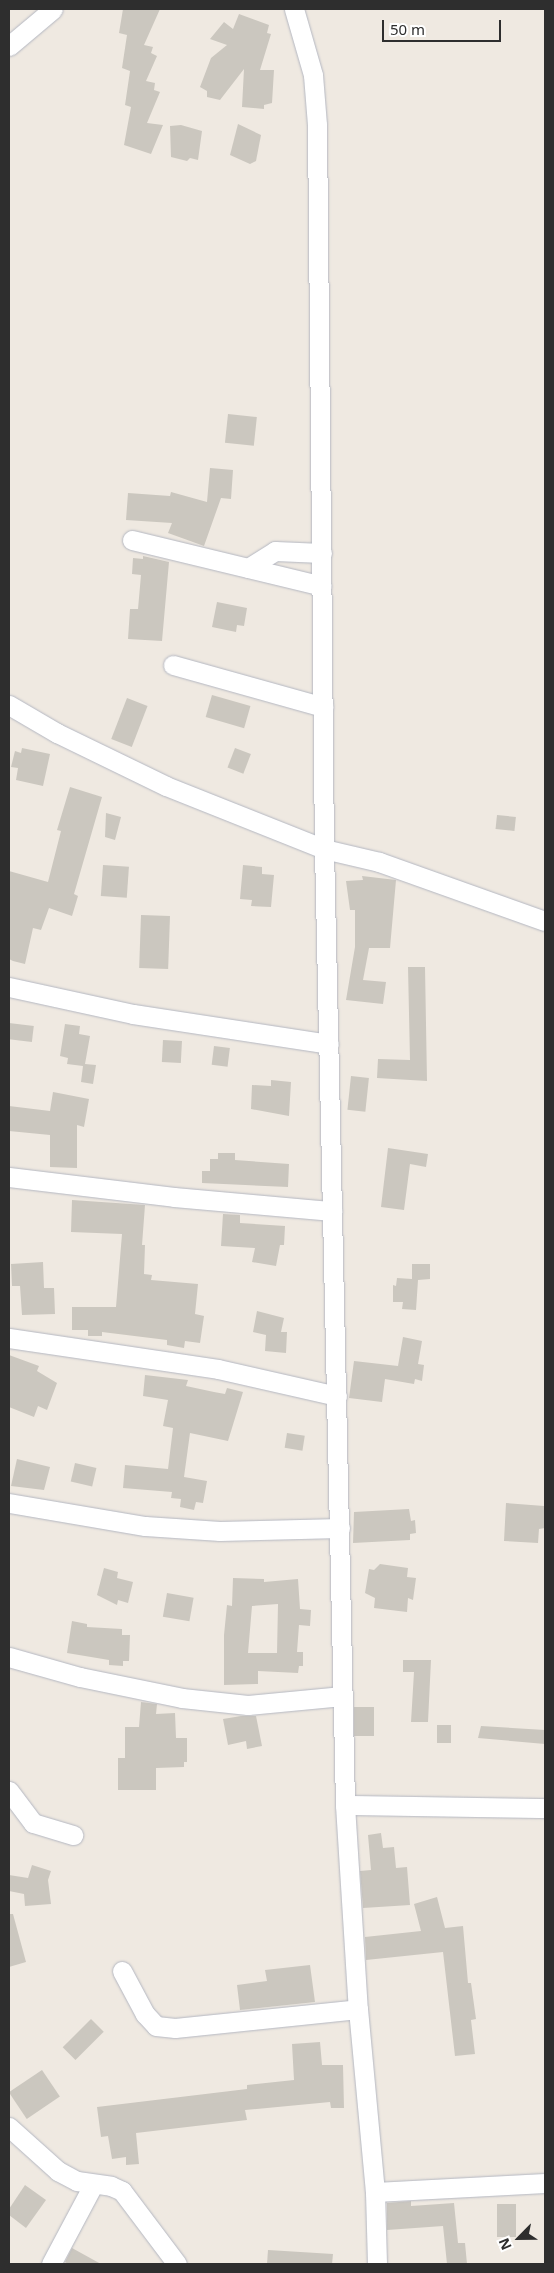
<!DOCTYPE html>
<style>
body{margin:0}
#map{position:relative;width:554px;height:2273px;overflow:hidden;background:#efe9e1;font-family:"Noto Sans",sans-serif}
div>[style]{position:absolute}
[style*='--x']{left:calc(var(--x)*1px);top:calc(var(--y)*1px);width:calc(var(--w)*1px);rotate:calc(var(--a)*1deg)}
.building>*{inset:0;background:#cbc7bf;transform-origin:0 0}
.roads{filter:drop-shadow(0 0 1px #b4b7c1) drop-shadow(0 0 1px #b4b7c1)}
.street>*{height:19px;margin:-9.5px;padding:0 9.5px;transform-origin:9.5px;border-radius:9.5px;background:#fff}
span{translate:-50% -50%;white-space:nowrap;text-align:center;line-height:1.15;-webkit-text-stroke:5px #fff;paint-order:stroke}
.frame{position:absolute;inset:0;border:10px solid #2e2e2e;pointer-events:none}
.north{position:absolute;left:494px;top:2213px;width:50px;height:50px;-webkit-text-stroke:4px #fff;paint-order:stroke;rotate:247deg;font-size:14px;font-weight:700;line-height:20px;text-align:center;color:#2e2e2e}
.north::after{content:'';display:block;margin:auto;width:18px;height:22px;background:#2e2e2e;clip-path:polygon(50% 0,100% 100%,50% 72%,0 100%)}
.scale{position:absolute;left:382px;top:20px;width:119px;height:22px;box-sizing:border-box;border:2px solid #2e2e2e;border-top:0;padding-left:6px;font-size:15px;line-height:18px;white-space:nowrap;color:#2e2e2e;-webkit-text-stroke:4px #fff;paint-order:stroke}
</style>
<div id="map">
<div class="building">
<i style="clip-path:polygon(123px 9px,160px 9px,144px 45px,153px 47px,151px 53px,157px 56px,146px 81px,155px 83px,154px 90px,160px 92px,147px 123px,163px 125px,151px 154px,124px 145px,131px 107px,125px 105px,130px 71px,122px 68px,127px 35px,119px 33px)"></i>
<i style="clip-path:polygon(239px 14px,269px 25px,267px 33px,271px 34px,260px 70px,274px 70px,272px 103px,264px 105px,264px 109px,242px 107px,244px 69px,220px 100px,207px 97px,207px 91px,200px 87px,211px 58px,227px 45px,210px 39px,224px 22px,233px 29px)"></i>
<i style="clip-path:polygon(238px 124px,261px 135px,256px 161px,250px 164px,230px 155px)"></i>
<i style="clip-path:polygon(181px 125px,202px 131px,198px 160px,190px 158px,187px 161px,171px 157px,170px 126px)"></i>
<i style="left:228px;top:414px;width:29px;height:29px;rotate:6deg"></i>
<i style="clip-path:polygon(210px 468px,233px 470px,231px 499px,221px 498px,204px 546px,168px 533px,172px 523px,126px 520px,128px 493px,170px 496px,171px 492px,207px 502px)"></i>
<i style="clip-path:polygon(143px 556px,169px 562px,162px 641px,128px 639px,130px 609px,138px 609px,141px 575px,132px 574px,133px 558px,143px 559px)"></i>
<i style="clip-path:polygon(217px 602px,247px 608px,244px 626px,237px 625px,236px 632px,212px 627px)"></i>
<i style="left:212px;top:695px;width:40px;height:23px;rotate:16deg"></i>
<i style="left:127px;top:698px;width:22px;height:44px;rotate:21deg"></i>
<i style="clip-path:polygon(22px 748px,50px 754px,43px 786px,16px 780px,18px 768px,11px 767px,15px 751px,21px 753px)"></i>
<i style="left:235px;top:748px;width:17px;height:21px;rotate:21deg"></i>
<i style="clip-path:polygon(70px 787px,102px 797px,74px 894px,78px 896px,72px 916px,49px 908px,41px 930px,33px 928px,25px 964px,13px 961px,9px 959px,9px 871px,48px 882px,61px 831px,57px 830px)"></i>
<i style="clip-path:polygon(106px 813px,121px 817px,115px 840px,105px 837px)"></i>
<i style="left:497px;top:815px;width:19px;height:14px;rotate:6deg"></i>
<i style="left:103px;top:865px;width:26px;height:31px;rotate:4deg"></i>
<i style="clip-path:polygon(243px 865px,262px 867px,262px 874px,274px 875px,271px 907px,251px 906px,252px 900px,240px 899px)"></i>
<i style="clip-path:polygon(362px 876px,396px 880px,390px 948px,369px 948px,363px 980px,386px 982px,383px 1004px,346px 1000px,355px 947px,355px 910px,350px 910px,346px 881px,363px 880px)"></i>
<i style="left:170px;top:916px;width:53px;height:29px;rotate:92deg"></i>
<i style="clip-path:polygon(408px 967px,425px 967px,427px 1081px,377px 1078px,378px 1059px,410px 1060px)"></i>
<i style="left:9px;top:1023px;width:25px;height:16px;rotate:7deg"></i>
<i style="clip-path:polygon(65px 1024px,80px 1026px,79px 1034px,90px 1036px,85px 1064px,96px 1065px,93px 1084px,81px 1082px,83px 1066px,67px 1064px,68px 1058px,60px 1056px)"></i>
<i style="left:163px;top:1040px;width:19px;height:22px;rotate:3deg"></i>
<i style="left:214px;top:1046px;width:16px;height:19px;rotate:7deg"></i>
<i style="left:351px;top:1076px;width:18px;height:34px;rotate:6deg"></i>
<i style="clip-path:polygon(271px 1080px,291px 1082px,289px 1116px,251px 1109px,252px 1085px,271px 1086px)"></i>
<i style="clip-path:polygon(53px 1092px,89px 1099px,84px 1127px,77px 1125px,77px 1168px,50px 1167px,50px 1135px,9px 1131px,9px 1106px,50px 1111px)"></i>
<i style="clip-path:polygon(388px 1148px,428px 1154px,426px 1167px,410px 1164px,404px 1210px,381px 1207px)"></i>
<i style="clip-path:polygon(218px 1153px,235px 1153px,235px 1160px,289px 1164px,288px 1187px,202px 1183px,202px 1171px,210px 1171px,210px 1159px,218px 1159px)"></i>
<i style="clip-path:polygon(72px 1200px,145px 1205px,142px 1245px,145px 1245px,144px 1274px,152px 1275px,151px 1280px,198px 1284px,195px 1314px,204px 1316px,200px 1343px,185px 1341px,184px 1348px,167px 1345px,167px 1340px,102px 1332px,102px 1336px,88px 1336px,88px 1330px,72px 1330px,72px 1307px,116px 1307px,122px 1234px,71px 1232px)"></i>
<i style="clip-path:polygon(223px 1214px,240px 1215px,240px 1223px,285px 1226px,284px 1245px,280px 1245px,276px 1266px,252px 1262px,255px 1248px,221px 1246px)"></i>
<i style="clip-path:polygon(43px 1262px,44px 1288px,54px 1288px,55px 1314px,22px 1315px,20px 1286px,12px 1286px,11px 1264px)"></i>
<i style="clip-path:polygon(412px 1264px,430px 1264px,430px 1279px,418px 1280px,416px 1310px,402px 1309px,403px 1302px,393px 1302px,393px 1285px,396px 1286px,397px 1278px,412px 1279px)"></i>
<i style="clip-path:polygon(257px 1311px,284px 1318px,281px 1332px,287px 1332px,286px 1353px,265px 1351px,266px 1335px,253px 1332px)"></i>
<i style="clip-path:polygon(403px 1337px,422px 1341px,418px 1364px,424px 1365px,422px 1381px,415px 1379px,414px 1384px,385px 1379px,382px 1402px,349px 1398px,354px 1361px,398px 1366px)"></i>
<i style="clip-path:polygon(9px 1355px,39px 1366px,37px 1371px,57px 1383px,47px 1410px,38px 1406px,34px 1417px,9px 1407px)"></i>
<i style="clip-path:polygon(145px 1375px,188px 1380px,186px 1386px,214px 1392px,225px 1394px,227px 1388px,243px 1392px,228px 1441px,190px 1433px,184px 1477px,207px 1481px,203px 1503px,196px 1502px,194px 1510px,180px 1507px,181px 1499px,171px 1498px,172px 1492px,123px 1488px,125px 1465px,168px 1469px,173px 1428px,163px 1426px,168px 1400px,143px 1396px)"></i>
<i style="left:287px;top:1433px;width:18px;height:15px;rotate:9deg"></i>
<i style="clip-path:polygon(17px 1459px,50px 1467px,44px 1490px,11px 1486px)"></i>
<i style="left:75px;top:1463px;width:22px;height:19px;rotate:13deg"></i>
<i style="clip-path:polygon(506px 1503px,544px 1506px,545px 1528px,539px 1529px,538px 1543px,504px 1541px)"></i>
<i style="clip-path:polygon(409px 1509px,411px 1521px,415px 1520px,416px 1533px,410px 1534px,410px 1540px,353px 1543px,354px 1512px)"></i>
<i style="clip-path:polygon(380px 1564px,408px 1568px,407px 1577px,416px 1578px,413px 1600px,408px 1598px,407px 1612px,374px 1608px,375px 1598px,365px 1593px,369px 1569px,374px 1570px)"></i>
<i style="clip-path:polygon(104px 1568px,118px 1572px,117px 1578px,133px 1582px,128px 1603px,118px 1600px,117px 1605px,97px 1595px)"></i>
<i style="clip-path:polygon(evenodd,233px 1578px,264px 1579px,264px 1582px,298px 1579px,300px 1609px,311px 1610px,310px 1626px,299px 1625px,297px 1652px,303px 1652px,303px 1666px,299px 1666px,298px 1673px,258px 1671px,258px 1684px,224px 1685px,224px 1635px,227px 1605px,232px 1606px,233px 1578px,278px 1604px,277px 1653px,248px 1653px,252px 1606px,278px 1604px)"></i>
<i style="left:167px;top:1593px;width:27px;height:24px;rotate:10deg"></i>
<i style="clip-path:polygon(72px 1621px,87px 1624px,87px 1627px,122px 1629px,122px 1635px,130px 1635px,129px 1661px,123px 1661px,123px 1666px,109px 1665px,109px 1660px,67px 1653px)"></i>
<i style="clip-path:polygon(403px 1660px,431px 1660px,428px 1722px,411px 1722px,414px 1672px,403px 1672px)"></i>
<i style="clip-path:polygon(141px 1702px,157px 1704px,156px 1714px,175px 1713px,176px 1738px,187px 1738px,187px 1762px,184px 1762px,184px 1767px,156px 1768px,156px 1790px,118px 1790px,118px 1758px,125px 1758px,125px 1727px,139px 1727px)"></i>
<i style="left:354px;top:1707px;width:20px;height:29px"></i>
<i style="clip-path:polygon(241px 1716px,256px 1716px,262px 1746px,247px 1749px,246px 1741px,228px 1745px,223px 1719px)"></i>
<i style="left:437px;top:1725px;width:14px;height:18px"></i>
<i style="clip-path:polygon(481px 1726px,545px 1730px,545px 1744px,478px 1738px)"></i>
<i style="clip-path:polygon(381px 1833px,383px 1848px,394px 1847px,396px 1868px,407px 1867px,410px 1905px,363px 1908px,360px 1871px,371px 1870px,368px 1835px)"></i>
<i style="clip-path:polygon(32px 1865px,51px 1871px,48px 1880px,51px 1904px,25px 1906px,24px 1894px,9px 1891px,9px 1875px,28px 1878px)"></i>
<i style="clip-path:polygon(437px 1897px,445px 1928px,463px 1926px,468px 1983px,471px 1983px,476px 2019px,471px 2020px,475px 2054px,455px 2056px,443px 1952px,366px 1960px,365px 1937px,421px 1931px,414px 1904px)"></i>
<i style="clip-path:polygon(9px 1914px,13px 1914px,26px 1962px,9px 1967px)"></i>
<i style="clip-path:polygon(310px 1965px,315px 2002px,240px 2010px,237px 1985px,267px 1981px,265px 1970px)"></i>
<i style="left:91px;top:2019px;width:18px;height:40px;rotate:45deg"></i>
<i style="clip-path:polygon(320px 2042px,322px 2065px,343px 2065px,344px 2108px,331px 2108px,330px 2102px,245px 2110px,247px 2120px,136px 2133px,139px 2164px,126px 2165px,126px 2157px,112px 2159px,108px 2136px,101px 2137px,97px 2107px,247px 2089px,247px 2085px,294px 2080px,292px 2044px)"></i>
<i style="left:42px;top:2070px;width:32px;height:40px;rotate:56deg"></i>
<i style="clip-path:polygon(25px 2185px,46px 2200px,26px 2228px,9px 2215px,9px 2209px)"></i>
<i style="clip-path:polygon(411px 2201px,411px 2206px,454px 2203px,458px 2243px,465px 2243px,467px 2264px,447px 2264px,443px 2226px,387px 2230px,387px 2203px)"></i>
<i style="left:516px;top:2204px;width:33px;height:19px;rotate:90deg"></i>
<i style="clip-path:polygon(72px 2248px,101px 2264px,68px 2264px,65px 2262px)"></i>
<i style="clip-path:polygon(268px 2250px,333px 2254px,332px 2264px,267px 2264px)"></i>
</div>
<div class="roads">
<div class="street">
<i style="--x:294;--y:9;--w:69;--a:73.9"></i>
<i style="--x:313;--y:75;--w:50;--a:85.4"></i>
<i style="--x:317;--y:125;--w:724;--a:89.45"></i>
<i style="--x:324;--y:849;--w:956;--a:88.74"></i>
<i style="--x:345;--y:1805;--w:204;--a:86.4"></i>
<i style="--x:358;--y:2009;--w:184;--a:84.7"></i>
<i style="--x:375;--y:2192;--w:72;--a:88.4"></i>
<i style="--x:9;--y:46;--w:57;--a:-40.1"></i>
<i style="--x:132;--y:540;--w:195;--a:13.6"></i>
<i style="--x:248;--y:568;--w:32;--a:-32"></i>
<i style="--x:275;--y:551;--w:47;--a:2.4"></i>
<i style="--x:173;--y:665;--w:156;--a:15.6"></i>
<i style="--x:9;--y:705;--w:56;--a:30.3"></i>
<i style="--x:57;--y:733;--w:121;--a:25.9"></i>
<i style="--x:166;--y:786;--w:170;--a:21.7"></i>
<i style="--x:324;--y:849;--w:57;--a:13.3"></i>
<i style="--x:379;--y:862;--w:176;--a:19.6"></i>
<i style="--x:9;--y:987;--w:127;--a:12.3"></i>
<i style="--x:133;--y:1014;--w:198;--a:8.7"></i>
<i style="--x:9;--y:1177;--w:166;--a:6.9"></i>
<i style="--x:174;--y:1197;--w:159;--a:5.1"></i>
<i style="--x:9;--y:1338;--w:211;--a:8.4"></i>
<i style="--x:218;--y:1369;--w:122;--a:12.8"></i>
<i style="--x:9;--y:1503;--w:138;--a:9.6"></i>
<i style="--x:145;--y:1526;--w:75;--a:3.8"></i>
<i style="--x:220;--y:1531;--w:120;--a:-1.4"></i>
<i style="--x:9;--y:1657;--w:74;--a:15.7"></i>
<i style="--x:80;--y:1677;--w:104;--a:11.6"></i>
<i style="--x:182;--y:1698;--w:66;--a:6.1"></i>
<i style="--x:248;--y:1705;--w:95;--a:-5.4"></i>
<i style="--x:9;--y:1791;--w:40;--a:53"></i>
<i style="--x:33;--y:1823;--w:42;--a:16.7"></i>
<i style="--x:345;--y:1805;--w:200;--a:0.9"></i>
<i style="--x:122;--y:1971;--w:49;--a:61.9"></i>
<i style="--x:145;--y:2014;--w:16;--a:47"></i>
<i style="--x:156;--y:2026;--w:19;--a:6"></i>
<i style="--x:175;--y:2028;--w:184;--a:-5.9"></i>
<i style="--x:9;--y:2127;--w:66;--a:41.9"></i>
<i style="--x:58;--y:2171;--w:21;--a:28"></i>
<i style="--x:77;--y:2181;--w:34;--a:8"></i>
<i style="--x:111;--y:2186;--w:12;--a:24"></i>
<i style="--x:122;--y:2191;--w:91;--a:53"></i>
<i style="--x:375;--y:2192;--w:170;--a:-3"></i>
<i style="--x:51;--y:2264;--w:89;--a:-62"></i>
</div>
</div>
<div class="frame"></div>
<div class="north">N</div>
<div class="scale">50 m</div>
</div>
